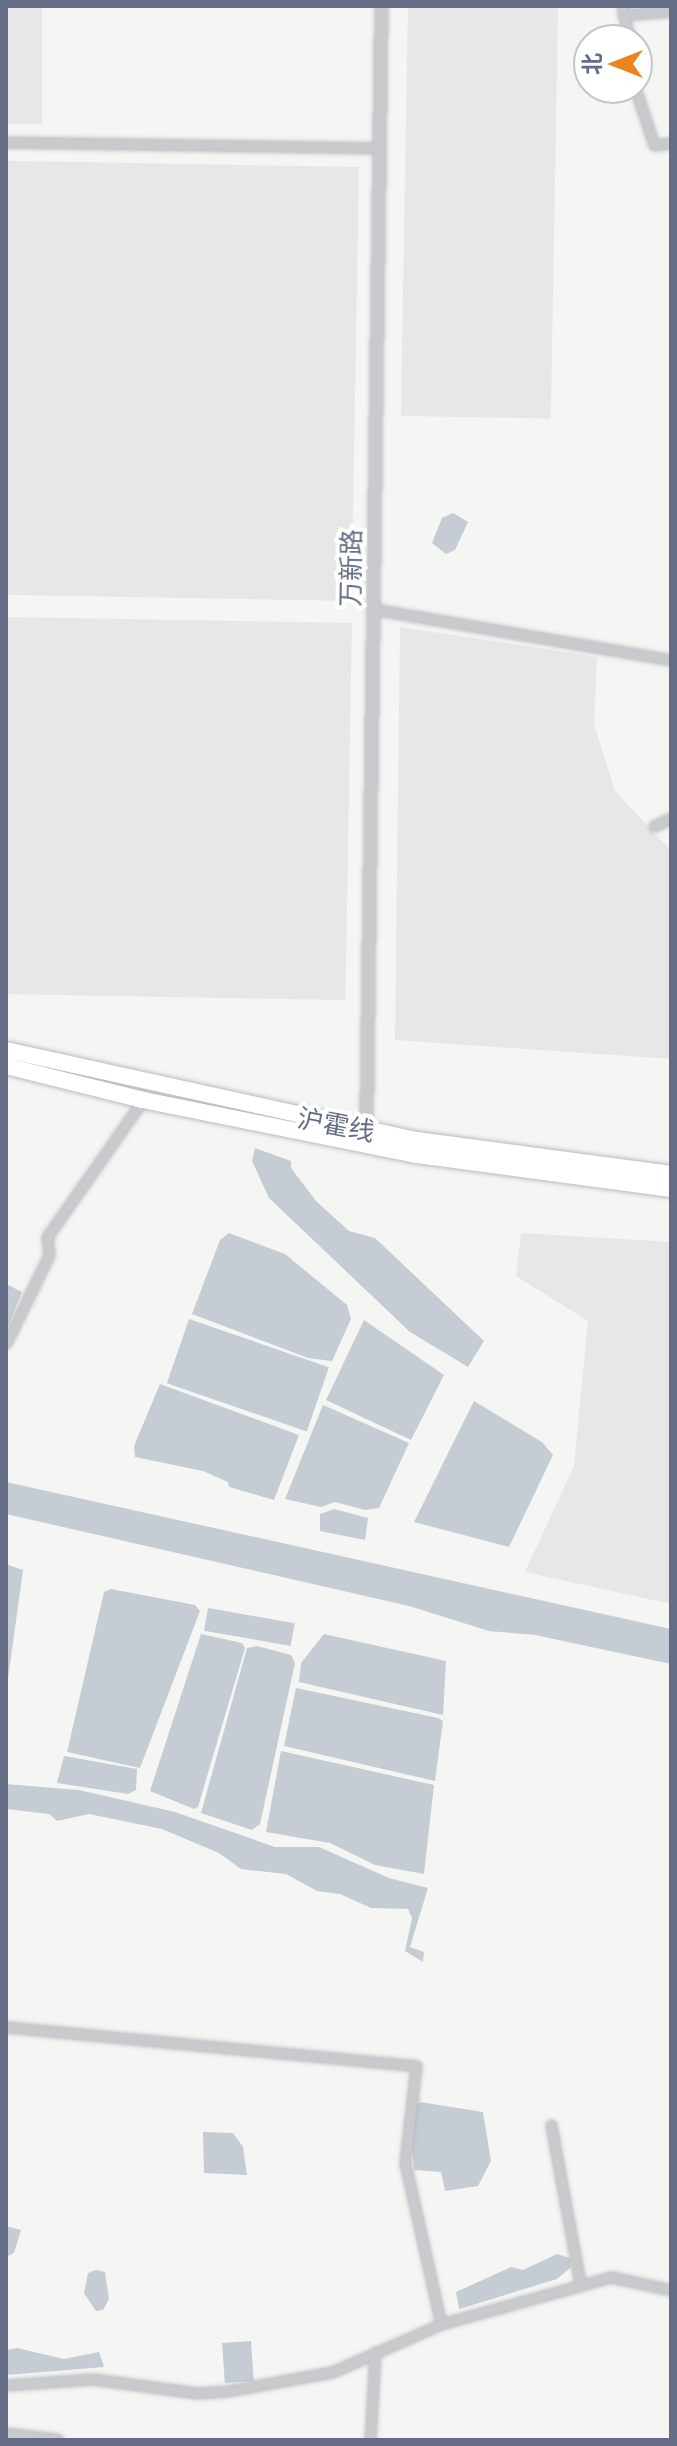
<!DOCTYPE html>
<meta charset="utf-8">
<style>
body{margin:0}
#map{position:relative;width:677px;height:2446px;overflow:hidden;background:#f5f6f3;font-family:"Noto Sans","Noto Sans SC",sans-serif}
div>[style]{position:absolute}
[style*='--x']{left:calc(var(--x)*1px);top:calc(var(--y)*1px);width:calc(var(--w)*1px);rotate:calc(var(--a)*1deg)}
.built>*{inset:0;background:#e6e7e6;transform-origin:0 0}
.water>*{inset:0;background:#c6ccd3;transform-origin:0 0}
.roads{filter:drop-shadow(0 0 2px #babbbf) drop-shadow(0 0 2px #babbbf)}
.minor>*{height:9px;margin:-4.5px;padding:0 4.5px;transform-origin:4.5px;border-radius:4.5px;background:#c8cace}
.tertiary>*{height:11px;margin:-5.5px;padding:0 5.5px;transform-origin:5.5px;border-radius:5.5px;background:#c8cace}
.trunk>*{height:16px;margin:-8px;padding:0 8px;transform-origin:8px;border-radius:8px;background:#fff}
span{translate:-50% -50%;white-space:nowrap;text-align:center;line-height:1.15;-webkit-text-stroke:8px #fff;paint-order:stroke}
.street-label{font-size:26px;color:#646d85}
.frame{position:absolute;inset:0;border:8px solid #646d85;pointer-events:none}
.north{position:absolute;left:573px;top:24px;width:80px;height:80px;box-sizing:border-box;background:#fff;border:2px solid #c1c5ce;border-radius:50%;rotate:270deg;font-size:22px;font-weight:700;line-height:32px;text-align:center;color:#646d85}
.north::after{content:'';display:block;margin:auto;width:28px;height:36px;background:#ea841f;clip-path:polygon(50% 0,100% 100%,50% 72%,0 100%)}
</style>
<div id="map">
<div class="built">
<i style="left:6px;top:6px;width:36px;height:118px"></i>
<i style="left:408px;top:6px;width:150px;height:410px;rotate:1deg"></i>
<i style="left:359px;top:167px;width:434px;height:353px;rotate:91deg"></i>
<i style="left:6px;top:617px;width:346px;height:377px;rotate:1deg"></i>
<i style="clip-path:polygon(400px 627px,597px 657px,594px 724px,615px 791px,671px 851px,671px 1059px,395px 1040px)"></i>
<i style="clip-path:polygon(521px 1233px,671px 1242px,671px 1604px,525px 1572px,574px 1466px,588px 1321px,516px 1276px)"></i>
</div>
<div class="water">
<i style="clip-path:polygon(453px 513px,468px 522px,455px 550px,446px 554px,432px 543px,442px 518px)"></i>
<i style="clip-path:polygon(255px 1148px,291px 1161px,291px 1168px,316px 1201px,349px 1231px,375px 1238px,484px 1341px,468px 1367px,410px 1332px,269px 1198px,252px 1161px)"></i>
<i style="clip-path:polygon(229px 1233px,285px 1254px,347px 1305px,351px 1319px,332px 1361px,308px 1358px,192px 1314px,220px 1240px)"></i>
<i style="clip-path:polygon(6px 1284px,22px 1292px,6px 1331px)"></i>
<i style="left:189px;top:1319px;width:148px;height:68px;rotate:19deg"></i>
<i style="clip-path:polygon(364px 1320px,444px 1375px,411px 1440px,326px 1400px)"></i>
<i style="clip-path:polygon(160px 1384px,299px 1435px,274px 1500px,229px 1487px,228px 1482px,203px 1471px,135px 1457px,134px 1446px)"></i>
<i style="clip-path:polygon(474px 1401px,542px 1442px,553px 1455px,509px 1547px,414px 1522px)"></i>
<i style="clip-path:polygon(323px 1405px,409px 1443px,379px 1508px,365px 1510px,335px 1502px,321px 1507px,285px 1499px)"></i>
<i style="clip-path:polygon(6px 1482px,671px 1629px,671px 1664px,535px 1635px,489px 1631px,409px 1606px,6px 1514px)"></i>
<i style="clip-path:polygon(334px 1509px,368px 1518px,365px 1540px,320px 1531px,320px 1514px)"></i>
<i style="clip-path:polygon(6px 1564px,23px 1570px,6px 1693px)"></i>
<i style="clip-path:polygon(111px 1589px,195px 1605px,200px 1611px,140px 1768px,67px 1752px,104px 1592px)"></i>
<i style="left:208px;top:1608px;width:88px;height:23px;rotate:10deg"></i>
<i style="clip-path:polygon(201px 1634px,242px 1643px,245px 1648px,198px 1807px,194px 1809px,150px 1791px)"></i>
<i style="clip-path:polygon(324px 1634px,446px 1661px,443px 1715px,299px 1682px,301px 1663px)"></i>
<i style="clip-path:polygon(257px 1646px,291px 1655px,295px 1663px,260px 1824px,252px 1830px,201px 1813px,247px 1648px)"></i>
<i style="clip-path:polygon(296px 1688px,438px 1718px,443px 1721px,435px 1781px,284px 1746px)"></i>
<i style="clip-path:polygon(281px 1751px,434px 1785px,424px 1874px,375px 1865px,330px 1843px,266px 1832px)"></i>
<i style="clip-path:polygon(64px 1756px,137px 1769px,136px 1790px,128px 1794px,57px 1783px)"></i>
<i style="clip-path:polygon(6px 1784px,79px 1790px,175px 1812px,275px 1847px,319px 1847px,389px 1878px,428px 1888px,410px 1947px,424px 1952px,423px 1962px,405px 1951px,412px 1918px,408px 1909px,371px 1908px,340px 1894px,317px 1891px,286px 1874px,241px 1869px,219px 1853px,162px 1829px,89px 1814px,57px 1821px,49px 1814px,6px 1809px)"></i>
<i style="clip-path:polygon(420px 2102px,483px 2112px,491px 2161px,478px 2186px,445px 2191px,441px 2172px,414px 2170px,411px 2132px,414px 2107px)"></i>
<i style="clip-path:polygon(203px 2132px,233px 2133px,243px 2147px,247px 2175px,204px 2173px)"></i>
<i style="clip-path:polygon(6px 2226px,21px 2230px,14px 2253px,6px 2257px)"></i>
<i style="clip-path:polygon(557px 2254px,570px 2258px,571px 2267px,557px 2279px,459px 2309px,456px 2292px,511px 2267px,523px 2270px)"></i>
<i style="clip-path:polygon(96px 2270px,105px 2272px,109px 2299px,103px 2310px,96px 2311px,84px 2293px,88px 2273px)"></i>
<i style="left:251px;top:2341px;width:40px;height:29px;rotate:86deg"></i>
<i style="clip-path:polygon(17px 2348px,64px 2359px,99px 2352px,104px 2367px,6px 2375px,6px 2350px)"></i>
</div>
<div class="roads">
<div class="minor">
<i style="--x:622;--y:6;--w:35;--a:78"></i>
<i style="--x:623;--y:15;--w:48;--a:-4.8"></i>
<i style="--x:635;--y:88;--w:60;--a:71.6"></i>
<i style="--x:654;--y:145;--w:17;--a:-7"></i>
<i style="--x:6;--y:142;--w:373;--a:0.9"></i>
<i style="--x:373;--y:609;--w:302;--a:9.7"></i>
<i style="--x:654;--y:826;--w:19;--a:-25"></i>
<i style="--x:6;--y:1343;--w:98;--a:-64"></i>
<i style="--x:49;--y:1255;--w:18;--a:-96"></i>
<i style="--x:47;--y:1237;--w:167;--a:-55"></i>
<i style="--x:6;--y:2027;--w:412;--a:5.4"></i>
<i style="--x:416;--y:2066;--w:98;--a:96.5"></i>
<i style="--x:405;--y:2163;--w:165;--a:77.4"></i>
<i style="--x:441;--y:2324;--w:119;--a:156.2"></i>
<i style="--x:332;--y:2372;--w:107;--a:169.7"></i>
<i style="--x:227;--y:2391;--w:30;--a:176"></i>
<i style="--x:197;--y:2393;--w:105;--a:-172.3"></i>
<i style="--x:93;--y:2379;--w:87;--a:176.1"></i>
<i style="--x:551;--y:2125;--w:161;--a:79.6"></i>
<i style="--x:441;--y:2324;--w:176;--a:-15.5"></i>
<i style="--x:611;--y:2277;--w:61;--a:12.2"></i>
<i style="--x:370;--y:2440;--w:88;--a:-86.7"></i>
</div>
<div class="tertiary">
<i style="--x:366;--y:1131;--w:1125;--a:-89.24"></i>
<i style="--x:6;--y:2434;--w:51;--a:6.7"></i>
</div>
<div class="trunk">
<i style="--x:6;--y:1050;--w:421;--a:12.4"></i>
<i style="--x:417;--y:1140;--w:256;--a:7.6"></i>
<i style="--x:6;--y:1066;--w:141;--a:13.9"></i>
<i style="--x:143;--y:1100;--w:278;--a:11.4"></i>
<i style="--x:416;--y:1155;--w:257;--a:7.6"></i>
</div>
</div>
<div class="street-label">
<span style="left:351px;top:568px;rotate:-89deg">万新路</span>
<span style="left:336px;top:1125px;rotate:11deg">沪霍线</span>
</div>
<div class="frame"></div>
<div class="north">北</div>
</div>
